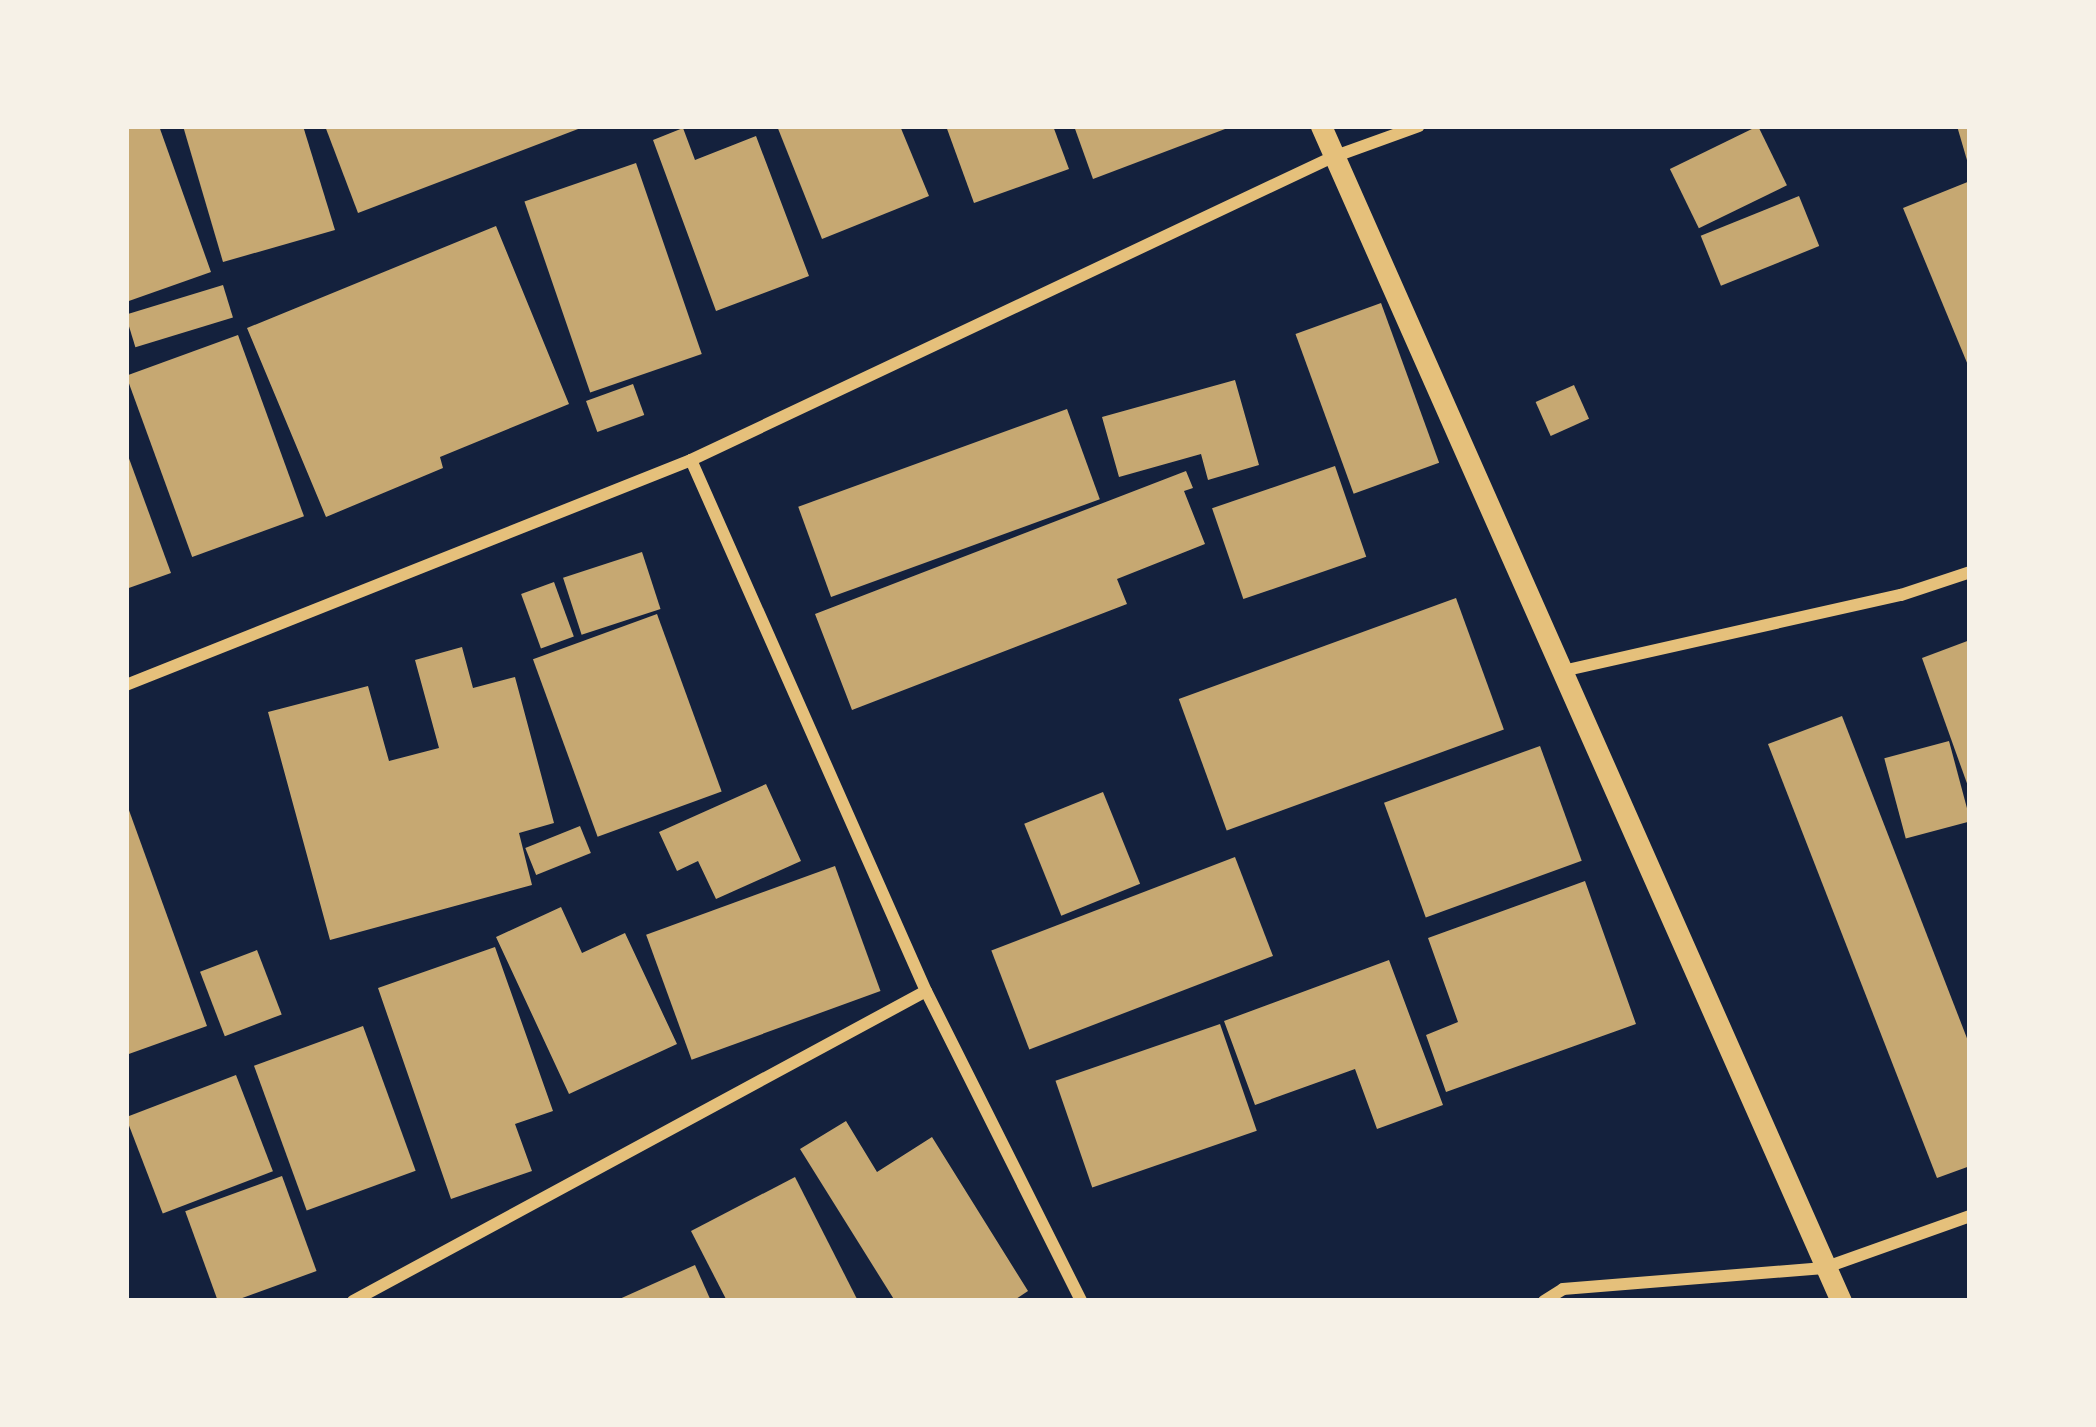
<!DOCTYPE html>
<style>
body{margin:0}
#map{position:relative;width:2096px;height:1427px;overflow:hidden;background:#14213d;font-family:"Public Sans",sans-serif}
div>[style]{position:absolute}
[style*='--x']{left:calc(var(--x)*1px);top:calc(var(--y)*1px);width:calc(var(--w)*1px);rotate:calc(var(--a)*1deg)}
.building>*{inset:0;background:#c6a872;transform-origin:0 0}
.minor>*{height:12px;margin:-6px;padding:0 6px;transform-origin:6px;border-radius:6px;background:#e5c07b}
.tertiary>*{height:21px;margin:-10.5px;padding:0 10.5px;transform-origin:10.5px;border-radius:10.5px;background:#e5c07b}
span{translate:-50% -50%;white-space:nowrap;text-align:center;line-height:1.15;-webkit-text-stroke:12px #f6f1e7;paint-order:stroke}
.frame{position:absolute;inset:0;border:129px solid #f6f1e7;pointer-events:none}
</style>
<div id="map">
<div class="building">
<i style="clip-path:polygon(126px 126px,159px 126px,211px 272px,126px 302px)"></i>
<i style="clip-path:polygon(183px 126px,303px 126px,335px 230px,223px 262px)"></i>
<i style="clip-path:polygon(325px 126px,586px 126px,358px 213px)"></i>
<i style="clip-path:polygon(777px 126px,900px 126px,929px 196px,822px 239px)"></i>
<i style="clip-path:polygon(946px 126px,1053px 126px,1069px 169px,974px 203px)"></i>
<i style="clip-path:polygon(1074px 126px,1233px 126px,1093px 179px)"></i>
<i style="left:1758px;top:126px;width:66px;height:98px;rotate:64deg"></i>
<i style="clip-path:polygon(1957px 126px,1970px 126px,1970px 167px,1969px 167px)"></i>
<i style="clip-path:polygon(683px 128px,695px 160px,756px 136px,809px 276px,716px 311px,653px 140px)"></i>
<i style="left:636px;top:163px;width:202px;height:118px;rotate:71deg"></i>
<i style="clip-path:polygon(1970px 181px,1970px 370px,1903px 208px)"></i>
<i style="left:1799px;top:196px;width:54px;height:106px;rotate:68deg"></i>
<i style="clip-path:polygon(496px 226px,569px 404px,440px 457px,443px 468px,326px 517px,247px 328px)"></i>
<i style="left:223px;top:285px;width:34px;height:102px;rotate:73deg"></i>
<i style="left:1381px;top:303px;width:170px;height:91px;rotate:70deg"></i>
<i style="left:238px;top:335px;width:193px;height:119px;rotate:70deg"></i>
<i style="clip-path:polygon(1235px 380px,1259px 465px,1208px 480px,1201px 454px,1119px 477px,1102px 417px)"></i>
<i style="left:633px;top:384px;width:33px;height:50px;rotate:70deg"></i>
<i style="left:1574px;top:385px;width:37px;height:42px;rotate:66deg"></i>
<i style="left:1067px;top:409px;width:96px;height:286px;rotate:70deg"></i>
<i style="clip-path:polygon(127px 453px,171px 573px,126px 589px,126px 454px)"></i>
<i style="left:1335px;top:466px;width:96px;height:130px;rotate:71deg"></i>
<i style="clip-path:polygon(1186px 471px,1193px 488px,1184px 491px,1205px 544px,1117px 579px,1127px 604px,852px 710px,815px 614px)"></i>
<i style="left:642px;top:552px;width:60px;height:83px;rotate:72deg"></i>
<i style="left:554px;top:582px;width:58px;height:35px;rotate:70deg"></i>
<i style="left:1456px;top:598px;width:140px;height:295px;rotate:70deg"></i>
<i style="left:657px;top:614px;width:189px;height:132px;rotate:70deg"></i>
<i style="clip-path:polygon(1970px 640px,1970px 789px,1969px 789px,1922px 658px)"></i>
<i style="clip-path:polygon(462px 647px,473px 688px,515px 677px,554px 823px,519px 833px,532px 885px,330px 940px,268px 712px,368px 686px,389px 761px,439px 748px,415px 660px)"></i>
<i style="clip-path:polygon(1842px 716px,1970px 1046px,1970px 1166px,1937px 1178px,1768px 744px)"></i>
<i style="left:1949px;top:741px;width:83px;height:67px;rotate:75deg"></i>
<i style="left:1540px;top:746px;width:122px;height:166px;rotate:70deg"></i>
<i style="clip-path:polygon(766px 784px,801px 861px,716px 899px,698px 861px,677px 871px,659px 832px)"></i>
<i style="left:1103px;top:792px;width:99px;height:85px;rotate:68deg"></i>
<i style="clip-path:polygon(126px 802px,207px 1026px,126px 1055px)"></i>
<i style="left:580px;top:826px;width:29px;height:59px;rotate:68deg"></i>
<i style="left:1235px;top:857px;width:106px;height:261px;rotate:69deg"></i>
<i style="left:835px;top:866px;width:133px;height:201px;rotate:70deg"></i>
<i style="clip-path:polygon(1585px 881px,1636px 1024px,1446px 1092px,1426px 1035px,1458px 1022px,1428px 938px)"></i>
<i style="clip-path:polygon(561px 907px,582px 953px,625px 933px,677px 1044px,569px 1094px,496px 937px)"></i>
<i style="clip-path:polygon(495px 947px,553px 1111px,515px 1124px,532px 1171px,451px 1199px,378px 988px)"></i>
<i style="left:257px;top:950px;width:69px;height:61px;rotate:69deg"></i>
<i style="clip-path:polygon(1389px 960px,1443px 1105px,1377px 1129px,1355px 1069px,1255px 1105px,1224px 1021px)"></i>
<i style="left:1220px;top:1024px;width:113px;height:174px;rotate:71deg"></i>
<i style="left:363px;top:1026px;width:154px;height:116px;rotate:70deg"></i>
<i style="left:236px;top:1075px;width:103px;height:118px;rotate:69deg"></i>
<i style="clip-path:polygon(846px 1121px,877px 1172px,932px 1137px,1028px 1291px,1013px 1301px,895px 1301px,800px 1149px)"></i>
<i style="left:282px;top:1176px;width:101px;height:103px;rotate:70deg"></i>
<i style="clip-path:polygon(795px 1177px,858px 1301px,727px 1301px,691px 1231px)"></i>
<i style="clip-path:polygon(695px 1265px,711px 1301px,615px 1301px)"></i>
</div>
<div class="minor">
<i style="--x:691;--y:460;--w:581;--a:66.13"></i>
<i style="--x:1567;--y:670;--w:342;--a:-12.7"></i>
<i style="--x:1901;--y:595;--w:73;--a:-18.4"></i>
<i style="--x:126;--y:685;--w:608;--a:-21.71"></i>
<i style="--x:691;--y:460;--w:710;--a:-25.27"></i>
<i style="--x:1333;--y:157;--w:91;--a:-19.8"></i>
<i style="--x:353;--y:1301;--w:651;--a:-28.41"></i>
<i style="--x:926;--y:991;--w:347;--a:63.4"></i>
<i style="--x:1544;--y:1301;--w:22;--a:-32"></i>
<i style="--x:1563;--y:1289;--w:262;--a:-4.6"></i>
<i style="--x:1824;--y:1268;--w:155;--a:-19.6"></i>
</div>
<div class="tertiary">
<i style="--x:1321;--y:126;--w:1285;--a:66.13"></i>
</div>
<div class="frame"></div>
</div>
